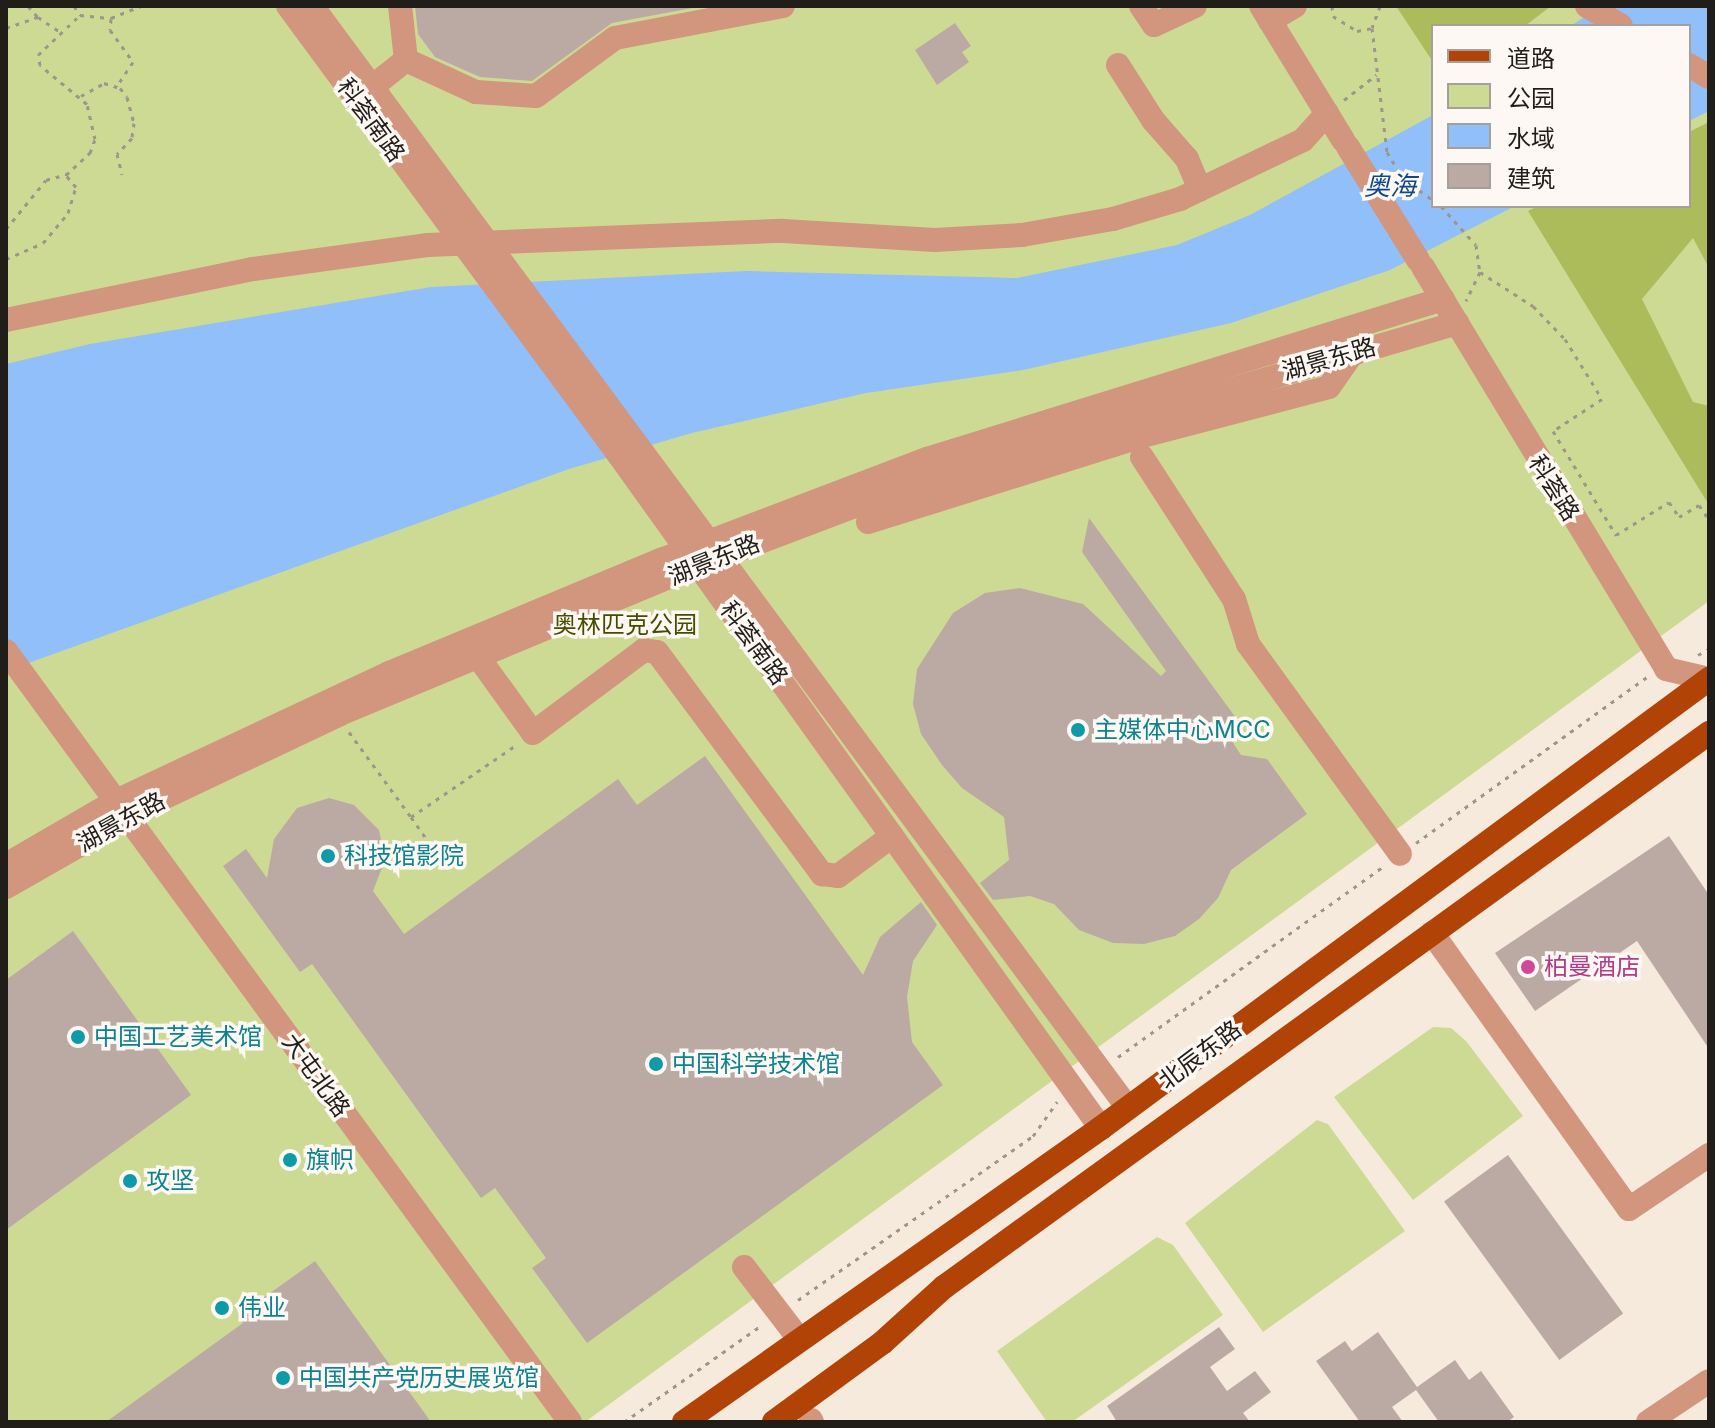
<!DOCTYPE html>
<meta charset="utf-8">
<style>
body{margin:0}
#map{position:relative;width:1715px;height:1428px;overflow:hidden;background:#f6eadd;font-family:Inter,"Noto Sans SC",sans-serif}
div>[style]{position:absolute}
[style*='--x']{left:calc(var(--x)*1px);top:calc(var(--y)*1px);width:calc(var(--w)*1px);rotate:calc(var(--a)*1deg)}
.green>*{inset:0;background:#cdda93}
.forest>*{inset:0;background:#adbc5b}
.water>*{inset:0;background:#90bffa}
.building>*{inset:0;background:#bbaaa4;transform-origin:0 0}
.path>*{height:3px;margin-top:-1.5px;transform-origin:0;background:repeating-linear-gradient(90deg,#9e958b 0 4px,transparent 0 10px)}
.minor>*{height:24px;margin:-12px;padding:0 12px;transform-origin:12px;border-radius:12px;background:#d2957d}
.major>*{height:24px;margin:-12px;padding:0 12px;transform-origin:12px;border-radius:12px;background:#b14306}
.dots>*{width:22px;height:22px;translate:-50% -50%;box-sizing:border-box;border:4px solid #fdf8f3;border-radius:50%}
span{translate:-50% -50%;white-space:nowrap;text-align:center;line-height:1.15;-webkit-text-stroke:7px #fdf8f3;paint-order:stroke}
.street-label{font-size:24px;color:#211d18}
.park-label{font-size:24px;color:#444d00}
.culture-label{font-size:24px;color:#0d838f}
.left{translate:0 -50%;text-align:left}
.hotel-label{font-size:24px;color:#b23c85}
.water-label{font-size:26px;color:#0d498a;font-style:italic}
.frame{position:absolute;inset:0;border:8px solid #211d18;pointer-events:none}
.legend{position:absolute;left:1431px;top:24px;width:260px;height:184px;box-sizing:border-box;background:#fdf8f3;border:2px solid #a5a09b;margin:0;padding:10px 14px;list-style:none;font-size:24px;color:#211d18}
.legend li{display:flex;align-items:center;gap:16px;height:40px}
.legend b{width:40px;border:2px solid #a5a09b}
</style>
<div id="map">
<div class="green">
<i style="clip-path:polygon(evenodd,6px 6px,1709px 6px,1709px 601px,585px 1422px,6px 1422px,6px 6px,1433px 26px,1689px 26px,1689px 206px,1433px 206px,1433px 26px)"></i>
<i style="clip-path:polygon(1433px 1027px,1451px 1028px,1466px 1041px,1523px 1116px,1413px 1200px,1334px 1097px)"></i>
<i style="clip-path:polygon(1317px 1120px,1328px 1124px,1405px 1231px,1263px 1332px,1185px 1223px)"></i>
<i style="clip-path:polygon(1157px 1237px,1173px 1245px,1223px 1315px,1072px 1422px,1047px 1422px,997px 1351px)"></i>
</div>
<div class="forest">
<i style="clip-path:polygon(1396px 6px,1551px 6px,1525px 26px,1433px 26px,1433px 62px)"></i>
<i style="clip-path:polygon(1709px 122px,1709px 268px,1693px 238px,1642px 299px,1693px 402px,1709px 406px,1709px 505px,1528px 211px,1538px 206px,1689px 206px,1689px 132px)"></i>
</div>
<div class="water">
<i style="clip-path:polygon(1600px 6px,1709px 6px,1709px 111px,1689px 121px,1689px 26px,1571px 26px)"></i>
<i style="clip-path:polygon(1433px 115px,1433px 206px,1515px 206px,1390px 270px,1231px 323px,1023px 370px,866px 393px,692px 433px,569px 469px,6px 671px,6px 364px,90px 344px,431px 287px,746px 271px,1017px 278px,1177px 245px,1250px 215px)"></i>
</div>
<div class="building">
<i style="clip-path:polygon(415px 6px,703px 6px,612px 23px,532px 81px,480px 77px,435px 57px,418px 34px)"></i>
<i style="clip-path:polygon(955px 23px,971px 46px,962px 52px,969px 62px,937px 85px,915px 50px)"></i>
<i style="clip-path:polygon(1089px 518px,1242px 726px,1228px 735px,1241px 755px,1267px 759px,1307px 814px,1231px 870px,1218px 898px,1199px 919px,1175px 936px,1144px 944px,1113px 943px,1079px 930px,1054px 904px,1030px 896px,993px 900px,980px 883px,1009px 860px,1004px 817px,962px 788px,942px 765px,921px 734px,913px 704px,917px 669px,953px 613px,985px 593px,1020px 588px,1083px 604px,1161px 676px,1166px 671px,1082px 552px)"></i>
<i style="clip-path:polygon(705px 756px,863px 975px,880px 937px,921px 902px,937px 925px,913px 961px,907px 997px,912px 1042px,943px 1085px,587px 1343px,532px 1268px,546px 1258px,495px 1188px,481px 1198px,312px 964px,300px 972px,223px 866px,246px 849px,267px 878px,274px 839px,297px 808px,329px 798px,354px 805px,379px 830px,385px 860px,373px 891px,404px 934px,618px 779px,637px 805px)"></i>
<i style="clip-path:polygon(1669px 836px,1709px 895px,1709px 1049px,1637px 941px,1535px 1011px,1495px 953px)"></i>
<i style="clip-path:polygon(73px 931px,191px 1095px,6px 1230px,6px 980px)"></i>
<i style="left:1508px;top:1155px;width:196px;height:79px;rotate:54deg"></i>
<i style="clip-path:polygon(315px 1261px,431px 1422px,106px 1422px,243px 1323px,238px 1316px)"></i>
<i style="clip-path:polygon(1219px 1327px,1235px 1349px,1210px 1367px,1227px 1391px,1255px 1371px,1271px 1392px,1243px 1413px,1250px 1422px,1117px 1422px,1107px 1406px)"></i>
<i style="clip-path:polygon(1378px 1332px,1417px 1387px,1455px 1360px,1469px 1380px,1481px 1371px,1514px 1417px,1507px 1422px,1439px 1422px,1416px 1390px,1392px 1407px,1403px 1422px,1360px 1422px,1316px 1361px,1345px 1341px,1352px 1351px)"></i>
</div>
<div class="path">
<i style="--x:28;--y:6;--w:15;--a:48"></i>
<i style="--x:74;--y:6;--w:11;--a:56"></i>
<i style="--x:1332;--y:6;--w:10;--a:84"></i>
<i style="--x:1333;--y:16;--w:28;--a:32"></i>
<i style="--x:1357;--y:31;--w:15;--a:-11"></i>
<i style="--x:1380;--y:6;--w:23;--a:110"></i>
<i style="--x:1372;--y:28;--w:125;--a:83.1"></i>
<i style="--x:1387;--y:152;--w:31;--a:59"></i>
<i style="--x:1403;--y:179;--w:37;--a:35"></i>
<i style="--x:111;--y:19;--w:11;--a:95"></i>
<i style="--x:110;--y:30;--w:39;--a:54"></i>
<i style="--x:133;--y:62;--w:29;--a:124"></i>
<i style="--x:6;--y:28;--w:34;--a:-19"></i>
<i style="--x:38;--y:17;--w:29;--a:34"></i>
<i style="--x:81;--y:96;--w:26;--a:-29"></i>
<i style="--x:104;--y:83;--w:17;--a:17"></i>
<i style="--x:120;--y:88;--w:11;--a:52"></i>
<i style="--x:127;--y:97;--w:27;--a:75"></i>
<i style="--x:134;--y:123;--w:15;--a:98"></i>
<i style="--x:132;--y:138;--w:22;--a:133"></i>
<i style="--x:117;--y:154;--w:21;--a:76"></i>
<i style="--x:1344;--y:100;--w:41;--a:-38"></i>
<i style="--x:1441;--y:206;--w:52;--a:48.1"></i>
<i style="--x:1476;--y:245;--w:27;--a:82"></i>
<i style="--x:1480;--y:272;--w:32;--a:116"></i>
<i style="--x:6;--y:229;--w:63;--a:-50.8"></i>
<i style="--x:46;--y:180;--w:22;--a:-16"></i>
<i style="--x:6;--y:259;--w:40;--a:-23.4"></i>
<i style="--x:43;--y:243;--w:39;--a:-50"></i>
<i style="--x:68;--y:213;--w:27;--a:-73"></i>
<i style="--x:76;--y:187;--w:16;--a:-130"></i>
<i style="--x:66;--y:175;--w:33;--a:-43"></i>
<i style="--x:90;--y:153;--w:15;--a:-70"></i>
<i style="--x:95;--y:139;--w:36;--a:-103"></i>
<i style="--x:87;--y:104;--w:61;--a:-140.3"></i>
<i style="--x:40;--y:65;--w:10;--a:-101"></i>
<i style="--x:38;--y:55;--w:58;--a:-43.6"></i>
<i style="--x:80;--y:15;--w:31;--a:6"></i>
<i style="--x:111;--y:18;--w:32;--a:-22"></i>
<i style="--x:1480;--y:272;--w:63;--a:32.7"></i>
<i style="--x:1533;--y:306;--w:46;--a:45.9"></i>
<i style="--x:1565;--y:339;--w:70;--a:58.3"></i>
<i style="--x:1602;--y:399;--w:59;--a:146.9"></i>
<i style="--x:1553;--y:431;--w:122;--a:58.8"></i>
<i style="--x:1616;--y:535;--w:62;--a:-31.9"></i>
<i style="--x:1669;--y:502;--w:18;--a:56"></i>
<i style="--x:1679;--y:517;--w:23;--a:-31"></i>
<i style="--x:1699;--y:505;--w:18;--a:56"></i>
<i style="--x:1698;--y:655;--w:13;--a:-29"></i>
<i style="--x:349;--y:732;--w:105;--a:53.9"></i>
<i style="--x:411;--y:817;--w:127;--a:-34.4"></i>
<i style="--x:411;--y:817;--w:67;--a:54.7"></i>
<i style="--x:1416;--y:843;--w:284;--a:-35.7"></i>
<i style="--x:1118;--y:1057;--w:327;--a:-35.7"></i>
<i style="--x:798;--y:1300;--w:287;--a:-34.9"></i>
<i style="--x:1033;--y:1136;--w:42;--a:-54.8"></i>
<i style="--x:624;--y:1422;--w:169;--a:-35.1"></i>
</div>
<div class="minor">
<i style="--x:288;--y:6;--w:558;--a:53.6"></i>
<i style="--x:619;--y:455;--w:828;--a:54.39"></i>
<i style="--x:312;--y:6;--w:1371;--a:53.48"></i>
<i style="--x:1141;--y:6;--w:23;--a:56"></i>
<i style="--x:1154;--y:25;--w:45;--a:-24.9"></i>
<i style="--x:1261;--y:6;--w:157;--a:58.5"></i>
<i style="--x:1587;--y:6;--w:39;--a:30"></i>
<i style="--x:1270;--y:21;--w:29;--a:-31"></i>
<i style="--x:406;--y:60;--w:77;--a:24.6"></i>
<i style="--x:476;--y:92;--w:60;--a:3.8"></i>
<i style="--x:536;--y:96;--w:98;--a:-36.3"></i>
<i style="--x:615;--y:38;--w:171;--a:-10.8"></i>
<i style="--x:1118;--y:65;--w:65;--a:57.5"></i>
<i style="--x:1153;--y:120;--w:52;--a:48.9"></i>
<i style="--x:1187;--y:159;--w:33;--a:67"></i>
<i style="--x:1689;--y:65;--w:23;--a:31"></i>
<i style="--x:372;--y:87;--w:43;--a:-38.5"></i>
<i style="--x:406;--y:60;--w:54;--a:-96.3"></i>
<i style="--x:1348;--y:147;--w:133;--a:58.2"></i>
<i style="--x:1423;--y:267;--w:470;--a:58.8"></i>
<i style="--x:1666;--y:669;--w:44;--a:13.1"></i>
<i style="--x:6;--y:320;--w:252;--a:-11.7"></i>
<i style="--x:253;--y:269;--w:177;--a:-7.8"></i>
<i style="--x:428;--y:245;--w:355;--a:-2.3"></i>
<i style="--x:783;--y:231;--w:152;--a:3.4"></i>
<i style="--x:935;--y:240;--w:87;--a:-3.3"></i>
<i style="--x:1022;--y:235;--w:92;--a:-10"></i>
<i style="--x:1113;--y:219;--w:70;--a:-16.6"></i>
<i style="--x:1180;--y:199;--w:136;--a:-25.6"></i>
<i style="--x:1303;--y:140;--w:36;--a:-48"></i>
<i style="--x:1142;--y:457;--w:169;--a:57.1"></i>
<i style="--x:1234;--y:599;--w:47;--a:72.7"></i>
<i style="--x:1248;--y:644;--w:259;--a:54.1"></i>
<i style="--x:868;--y:522;--w:284;--a:-17.4"></i>
<i style="--x:1139;--y:437;--w:196;--a:-14.7"></i>
<i style="--x:1329;--y:387;--w:44;--a:-55.2"></i>
<i style="--x:6;--y:651;--w:955;--a:53.81"></i>
<i style="--x:476;--y:654;--w:97;--a:54.2"></i>
<i style="--x:533;--y:733;--w:139;--a:-36.8"></i>
<i style="--x:644;--y:650;--w:13;--a:9"></i>
<i style="--x:657;--y:652;--w:277;--a:53.4"></i>
<i style="--x:822;--y:874;--w:16;--a:7"></i>
<i style="--x:838;--y:876;--w:67;--a:-36.5"></i>
<i style="--x:6;--y:865;--w:127;--a:-30.2"></i>
<i style="--x:116;--y:801;--w:302;--a:-25.1"></i>
<i style="--x:389;--y:673;--w:295;--a:-22.6"></i>
<i style="--x:661;--y:560;--w:285;--a:-20.8"></i>
<i style="--x:927;--y:459;--w:540;--a:-17.23"></i>
<i style="--x:6;--y:887;--w:172;--a:-29.7"></i>
<i style="--x:155;--y:802;--w:205;--a:-25.4"></i>
<i style="--x:340;--y:714;--w:386;--a:-22.6"></i>
<i style="--x:696;--y:566;--w:243;--a:-20.7"></i>
<i style="--x:923;--y:480;--w:557;--a:-16.38"></i>
<i style="--x:1432;--y:933;--w:339;--a:54.5"></i>
<i style="--x:1629;--y:1209;--w:97;--a:-34"></i>
<i style="--x:744;--y:1267;--w:91;--a:52.6"></i>
<i style="--x:811;--y:1420;--w:2;--a:63"></i>
<i style="--x:1648;--y:1422;--w:73;--a:-33.9"></i>
</div>
<div class="major">
<i style="--x:684;--y:1422;--w:510;--a:-35.19"></i>
<i style="--x:1101;--y:1128;--w:756;--a:-36.45"></i>
<i style="--x:774;--y:1422;--w:134;--a:-36.2"></i>
<i style="--x:882;--y:1343;--w:84;--a:-42.1"></i>
<i style="--x:944;--y:1287;--w:945;--a:-35.91"></i>
</div>
<div class="dots">
<i style="left:1078px;top:730px;background:#0f9aa8"></i>
<i style="left:328px;top:856px;background:#0f9aa8"></i>
<i style="left:1528px;top:967px;background:#d1479c"></i>
<i style="left:78px;top:1037px;background:#0f9aa8"></i>
<i style="left:656px;top:1064px;background:#0f9aa8"></i>
<i style="left:290px;top:1160px;background:#0f9aa8"></i>
<i style="left:130px;top:1181px;background:#0f9aa8"></i>
<i style="left:222px;top:1308px;background:#0f9aa8"></i>
<i style="left:283px;top:1378px;background:#0f9aa8"></i>
</div>
<div class="street-label">
<span style="left:371px;top:120px;rotate:54deg">科荟南路</span>
<span style="left:1329px;top:359px;rotate:-16deg">湖景东路</span>
<span style="left:1554px;top:488px;rotate:58deg">科荟路</span>
<span style="left:714px;top:560px;rotate:-22deg">湖景东路</span>
<span style="left:754px;top:643px;rotate:54deg">科荟南路</span>
<span style="left:121px;top:822px;rotate:-29deg">湖景东路</span>
<span style="left:1200px;top:1055px;rotate:-37deg">北辰东路</span>
<span style="left:316px;top:1075px;rotate:54deg">大屯北路</span>
</div>
<div class="park-label">
<span style="left:625px;top:625px">奥林匹克公园</span>
</div>
<div class="culture-label">
<span class="left" style="left:1094px;top:730px">主媒体中心MCC</span>
<span class="left" style="left:344px;top:856px">科技馆影院</span>
<span class="left" style="left:94px;top:1037px">中国工艺美术馆</span>
<span class="left" style="left:672px;top:1064px">中国科学技术馆</span>
<span class="left" style="left:306px;top:1160px">旗帜</span>
<span class="left" style="left:146px;top:1181px">攻坚</span>
<span class="left" style="left:238px;top:1308px">伟业</span>
<span class="left" style="left:299px;top:1378px">中国共产党历史展览馆</span>
</div>
<div class="hotel-label">
<span class="left" style="left:1544px;top:967px">柏曼酒店</span>
</div>
<div class="water-label">
<span style="left:1390px;top:186px">奥海</span>
</div>
<div class="frame"></div>
<ul class="legend">
<li><b style="height:10px;background:#b14306"></b>道路</li>
<li><b style="height:22px;background:#cdda93"></b>公园</li>
<li><b style="height:22px;background:#90bffa"></b>水域</li>
<li><b style="height:22px;background:#bbaaa4"></b>建筑</li>
</ul>
</div>
